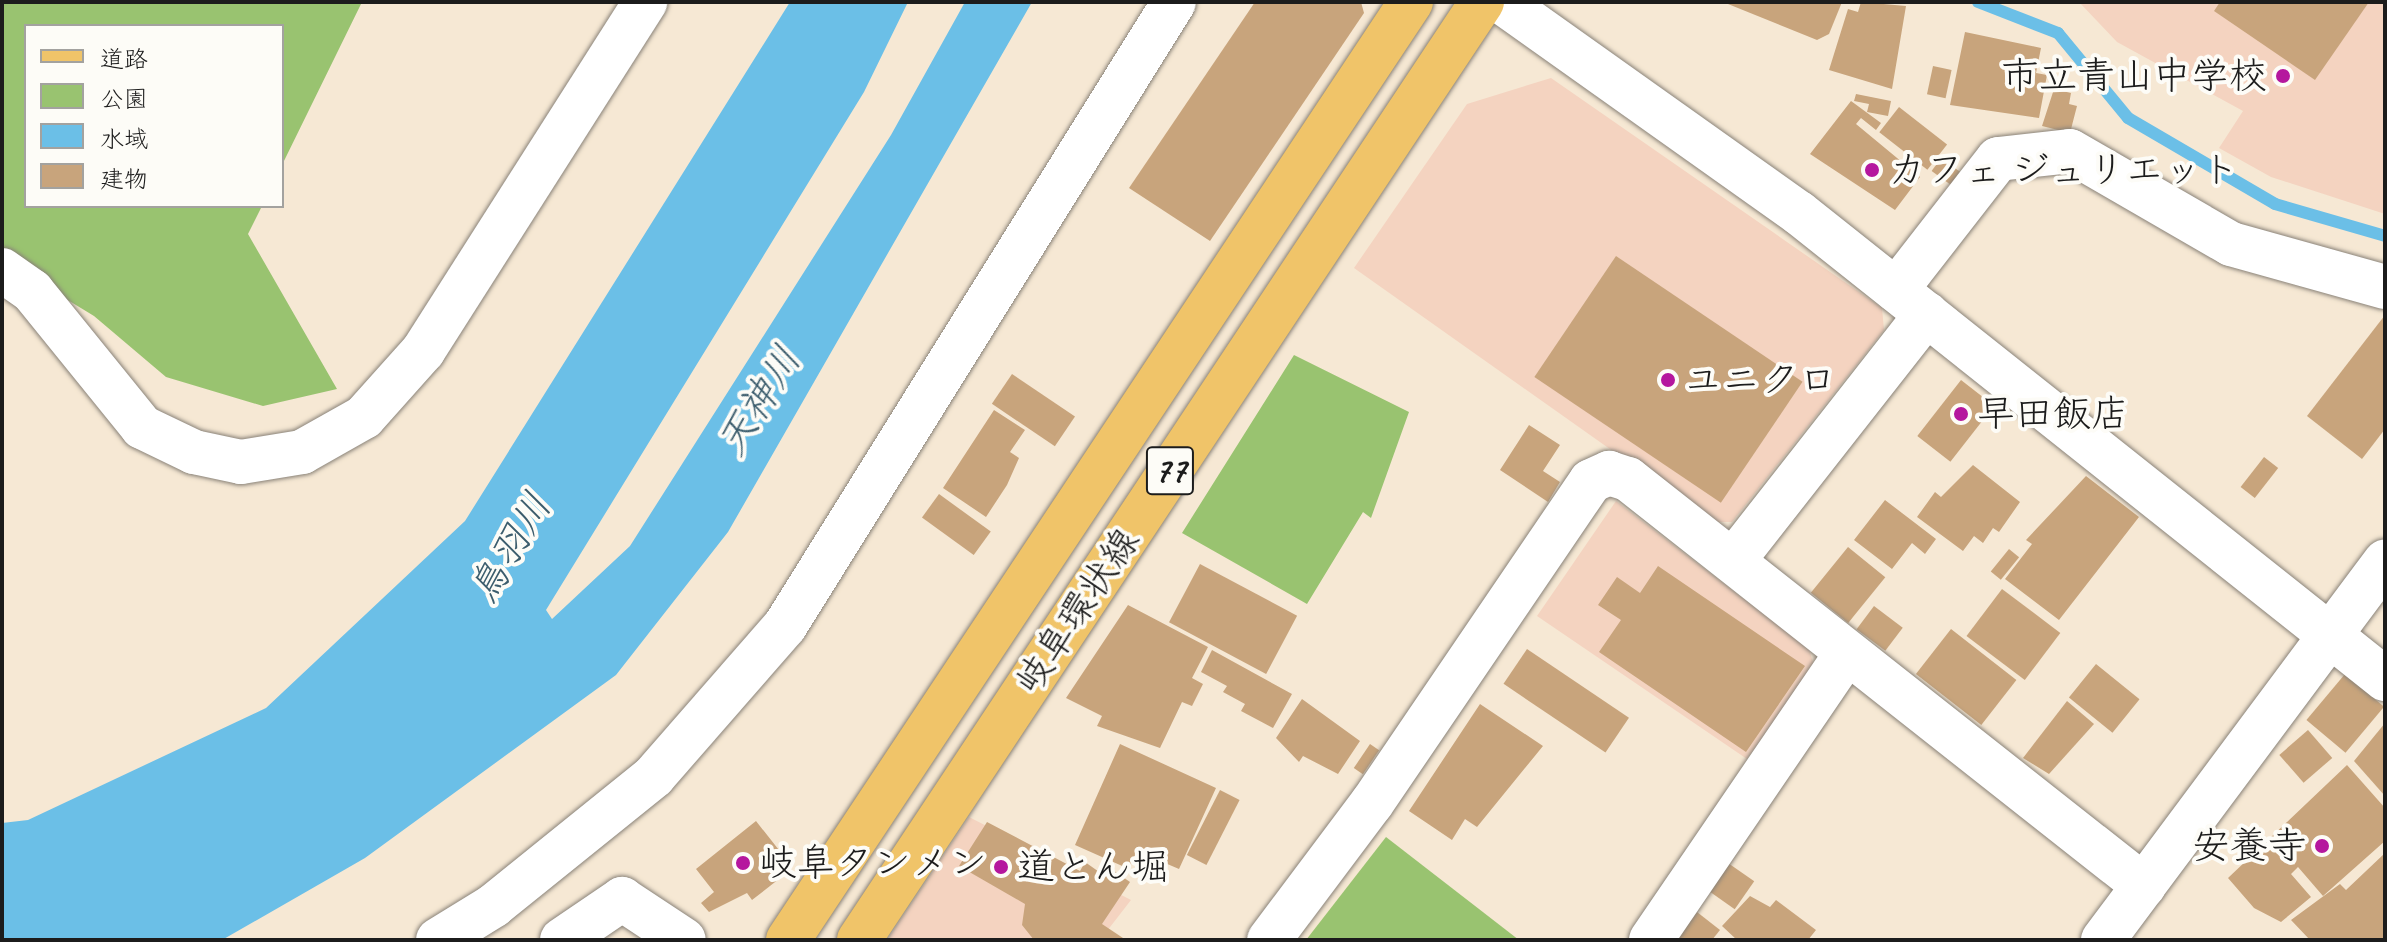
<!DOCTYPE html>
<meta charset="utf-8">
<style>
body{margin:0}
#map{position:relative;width:2387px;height:942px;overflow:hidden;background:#f6e8d4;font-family:Caveat,"Klee One",sans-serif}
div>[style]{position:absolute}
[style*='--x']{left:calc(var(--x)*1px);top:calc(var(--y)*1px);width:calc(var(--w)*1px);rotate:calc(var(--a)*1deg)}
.built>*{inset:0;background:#f4d3c0}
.green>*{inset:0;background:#99c370}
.water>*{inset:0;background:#6bbfe7}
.stream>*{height:12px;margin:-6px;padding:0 6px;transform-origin:6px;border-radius:6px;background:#6bbfe7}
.building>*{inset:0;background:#c8a47c;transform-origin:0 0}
.roads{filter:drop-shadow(0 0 2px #898278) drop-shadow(0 0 2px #898278)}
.minor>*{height:44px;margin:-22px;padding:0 22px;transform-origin:22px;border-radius:22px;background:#fff}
.major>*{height:44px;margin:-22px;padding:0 22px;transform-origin:22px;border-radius:22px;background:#f0c469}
.dots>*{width:22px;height:22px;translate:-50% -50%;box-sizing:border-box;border:4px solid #fdfcf7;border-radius:50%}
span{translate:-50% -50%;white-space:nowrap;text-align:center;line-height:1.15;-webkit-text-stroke:8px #fdfcf7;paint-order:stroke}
.shield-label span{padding:2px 6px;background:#fdfcf7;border:2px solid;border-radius:6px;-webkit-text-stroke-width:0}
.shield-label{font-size:36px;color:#1c1c1c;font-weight:700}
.poi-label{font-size:38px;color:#1c1c1c}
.right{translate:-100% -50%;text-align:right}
.left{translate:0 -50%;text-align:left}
.street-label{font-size:38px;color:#1c1c1c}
.water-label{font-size:40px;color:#3c5d6d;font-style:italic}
.frame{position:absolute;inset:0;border:4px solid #1c1c1c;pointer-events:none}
.legend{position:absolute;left:24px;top:24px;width:260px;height:184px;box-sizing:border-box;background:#fdfcf7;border:2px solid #a3a29f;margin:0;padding:10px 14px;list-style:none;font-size:24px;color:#1c1c1c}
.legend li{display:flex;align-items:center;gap:16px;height:40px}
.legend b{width:40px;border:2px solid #a3a29f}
</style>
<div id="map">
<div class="built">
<i style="clip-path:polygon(2079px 2px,2385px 2px,2385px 214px,2271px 177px,2219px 148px,2243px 111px,2117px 42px)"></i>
<i style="clip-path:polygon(1551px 78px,1882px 308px,1884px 330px,1732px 522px,1713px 522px,1354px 268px,1467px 104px)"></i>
<i style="clip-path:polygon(1616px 501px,1809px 649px,1814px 666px,1747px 759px,1537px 616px)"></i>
<i style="clip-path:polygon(969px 817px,1131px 900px,1107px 931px,1120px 940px,887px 940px)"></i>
</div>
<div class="green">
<i style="clip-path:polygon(2px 2px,362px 2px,282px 165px,282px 26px,26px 26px,26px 206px,262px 206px,248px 234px,337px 389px,263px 406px,166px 377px,94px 316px,2px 260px)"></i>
<i style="clip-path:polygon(1294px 355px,1409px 412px,1371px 518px,1363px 512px,1307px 604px,1182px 533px)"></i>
<i style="clip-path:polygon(1386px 837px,1519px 940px,1306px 940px)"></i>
</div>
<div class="water">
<i style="clip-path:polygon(790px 2px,908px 2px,864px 92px,546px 610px,552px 619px,630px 546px,891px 135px,965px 2px,1032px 2px,728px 532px,616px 675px,365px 858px,222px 940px,2px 940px,2px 823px,28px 820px,266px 708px,465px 521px)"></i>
</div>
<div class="stream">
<i style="--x:1978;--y:2;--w:86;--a:21.2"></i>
<i style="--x:2058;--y:33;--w:110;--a:50.5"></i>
<i style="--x:2128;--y:118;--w:170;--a:30.3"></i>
<i style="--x:2275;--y:204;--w:115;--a:16.2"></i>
</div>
<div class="building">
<i style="clip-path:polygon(1255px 2px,1361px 2px,1364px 13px,1210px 241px,1129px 188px)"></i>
<i style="clip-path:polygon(1723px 2px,1842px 2px,1829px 34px,1817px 40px)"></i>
<i style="clip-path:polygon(1861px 2px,1906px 6px,1892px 89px,1829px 70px,1848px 9px,1858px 12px)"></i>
<i style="clip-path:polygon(2220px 2px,2369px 2px,2315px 80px,2214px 11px)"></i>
<i style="clip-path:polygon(1965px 32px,2041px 48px,2036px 73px,2047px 75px,2039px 118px,1950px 105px)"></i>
<i style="left:1933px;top:66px;width:19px;height:29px;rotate:12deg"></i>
<i style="clip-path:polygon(2054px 89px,2071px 93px,2069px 104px,2077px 106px,2070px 133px,2042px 126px)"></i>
<i style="clip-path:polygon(1856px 94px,1891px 101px,1888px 116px,1867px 112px,1869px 104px,1854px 101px)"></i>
<i style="clip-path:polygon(1851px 101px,1881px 123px,1876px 130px,1861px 118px,1856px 124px,1920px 177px,1895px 210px,1810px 154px)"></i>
<i style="left:1899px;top:107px;width:61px;height:32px;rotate:38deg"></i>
<i style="left:1941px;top:158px;width:24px;height:16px;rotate:36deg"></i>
<i style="left:1616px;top:256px;width:225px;height:146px;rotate:34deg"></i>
<i style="clip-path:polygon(2385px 315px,2385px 429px,2362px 459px,2307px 416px)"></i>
<i style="left:1012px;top:374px;width:76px;height:36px;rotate:34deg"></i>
<i style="left:1961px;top:380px;width:42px;height:71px;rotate:38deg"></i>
<i style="clip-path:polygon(994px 410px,1025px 430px,1010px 452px,1019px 458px,1007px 485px,986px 517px,943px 488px)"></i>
<i style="clip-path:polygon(1529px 425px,1560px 445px,1543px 471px,1560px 482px,1548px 502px,1500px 470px)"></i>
<i style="left:2264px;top:457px;width:18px;height:38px;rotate:38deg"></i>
<i style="clip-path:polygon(1973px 465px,2020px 502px,1999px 532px,1993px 528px,1983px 543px,1974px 536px,1963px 551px,1917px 517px,1935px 492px,1941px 497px)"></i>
<i style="clip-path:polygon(2086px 476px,2139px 517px,2059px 620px,2005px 579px,2032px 544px,2026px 540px)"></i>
<i style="left:939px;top:494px;width:64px;height:29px;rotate:36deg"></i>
<i style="clip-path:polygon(1885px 500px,1936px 539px,1925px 554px,1912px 543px,1892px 569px,1854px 540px)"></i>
<i style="left:1848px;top:547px;width:48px;height:59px;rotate:39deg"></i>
<i style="left:2009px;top:549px;width:13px;height:29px;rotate:39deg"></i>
<i style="left:1200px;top:564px;width:110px;height:66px;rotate:28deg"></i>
<i style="clip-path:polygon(1658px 566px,1805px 666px,1746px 752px,1599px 652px,1621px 620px,1598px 605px,1617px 577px,1640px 593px)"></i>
<i style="left:2002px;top:589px;width:73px;height:59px;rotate:37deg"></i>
<i style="clip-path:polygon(1128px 605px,1208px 647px,1192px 678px,1203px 684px,1192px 706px,1182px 702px,1160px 748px,1097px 726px,1102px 716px,1066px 698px)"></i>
<i style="left:1874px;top:606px;width:36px;height:29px;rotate:37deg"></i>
<i style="left:1951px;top:629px;width:83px;height:57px;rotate:38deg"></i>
<i style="left:1527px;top:649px;width:123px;height:42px;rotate:34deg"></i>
<i style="clip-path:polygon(1212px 650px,1292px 694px,1273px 728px,1241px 711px,1245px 704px,1223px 692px,1227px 686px,1201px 672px)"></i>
<i style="left:2096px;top:664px;width:56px;height:43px;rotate:39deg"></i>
<i style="left:2345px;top:674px;width:51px;height:60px;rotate:40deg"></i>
<i style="clip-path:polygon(1302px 699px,1360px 741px,1338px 774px,1303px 756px,1299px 762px,1276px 738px)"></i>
<i style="clip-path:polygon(2067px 701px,2094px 724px,2049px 774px,2023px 758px)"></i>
<i style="clip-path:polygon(1480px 704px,1543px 746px,1477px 827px,1465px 819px,1452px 840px,1409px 811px)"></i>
<i style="clip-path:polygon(2385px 723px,2385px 796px,2354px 761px)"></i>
<i style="left:2308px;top:730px;width:37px;height:38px;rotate:49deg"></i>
<i style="clip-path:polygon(1120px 744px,1216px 788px,1179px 869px,1137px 851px,1129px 869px,1075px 845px)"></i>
<i style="left:1370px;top:744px;width:11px;height:29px;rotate:34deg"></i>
<i style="clip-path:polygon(2347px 765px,2385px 808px,2385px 841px,2323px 896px,2298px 867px,2291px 874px,2311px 897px,2281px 922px,2254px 908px,2228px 878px)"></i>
<i style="left:1220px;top:790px;width:22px;height:73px;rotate:27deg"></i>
<i style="clip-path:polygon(756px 821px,786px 859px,777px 866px,784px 875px,752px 900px,747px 893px,709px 912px,701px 903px,714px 892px,696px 869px)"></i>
<i style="clip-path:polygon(987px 822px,1080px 871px,1085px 862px,1102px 874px,1107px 866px,1130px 882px,1102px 924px,1126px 940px,1034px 940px,1022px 925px,1025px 904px,959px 866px)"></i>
<i style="clip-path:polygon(2385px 853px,2385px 940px,2310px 940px,2291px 920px,2340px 884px,2346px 890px)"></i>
<i style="left:1728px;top:863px;width:32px;height:34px;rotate:35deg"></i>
<i style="clip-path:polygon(1750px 896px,1770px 907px,1776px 900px,1816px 930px,1808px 940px,1737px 940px,1722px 926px)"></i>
<i style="clip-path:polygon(1697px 912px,1720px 930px,1712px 940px,1675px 940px)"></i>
</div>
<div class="roads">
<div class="minor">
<i style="--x:1502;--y:2;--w:364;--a:35.4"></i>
<i style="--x:1799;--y:213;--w:749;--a:38.49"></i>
<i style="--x:2;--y:270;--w:37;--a:35"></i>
<i style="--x:32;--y:291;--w:175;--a:51"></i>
<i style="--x:142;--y:427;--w:58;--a:25.7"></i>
<i style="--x:194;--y:452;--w:48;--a:12"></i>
<i style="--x:241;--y:462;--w:62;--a:-9.3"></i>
<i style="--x:302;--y:452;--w:71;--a:-29.4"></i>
<i style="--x:364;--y:417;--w:89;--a:-48.2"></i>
<i style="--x:423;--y:351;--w:414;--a:-57.5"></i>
<i style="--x:1896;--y:290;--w:166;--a:-52.1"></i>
<i style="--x:1998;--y:159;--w:72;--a:-6.3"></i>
<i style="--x:2070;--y:151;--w:186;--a:30"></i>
<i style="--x:2231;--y:244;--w:160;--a:15.6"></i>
<i style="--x:1733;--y:561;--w:314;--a:-51.9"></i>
<i style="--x:438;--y:940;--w:65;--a:-31.7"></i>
<i style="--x:493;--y:906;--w:207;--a:-38.9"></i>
<i style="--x:654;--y:776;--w:199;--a:-48.9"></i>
<i style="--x:785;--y:626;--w:735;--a:-58.06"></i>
<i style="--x:562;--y:940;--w:73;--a:-34.3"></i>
<i style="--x:622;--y:899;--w:74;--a:33.5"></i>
<i style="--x:1269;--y:940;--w:171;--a:-53.1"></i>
<i style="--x:1372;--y:803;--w:389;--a:-55.8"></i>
<i style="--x:1591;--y:481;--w:20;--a:-24"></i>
<i style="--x:1609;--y:473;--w:20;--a:18"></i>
<i style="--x:1628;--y:479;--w:657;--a:38.26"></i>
<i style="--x:1651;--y:940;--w:346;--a:-55.7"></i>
<i style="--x:2103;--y:940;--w:472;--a:-53.3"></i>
</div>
<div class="major">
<i style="--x:788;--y:940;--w:1126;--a:-56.41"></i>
<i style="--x:859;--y:940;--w:1126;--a:-56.41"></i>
</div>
</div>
<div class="dots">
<i style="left:2283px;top:76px;background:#b5179e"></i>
<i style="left:1872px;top:170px;background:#b5179e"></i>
<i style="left:1668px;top:380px;background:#b5179e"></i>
<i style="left:1961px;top:414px;background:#b5179e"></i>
<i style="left:2322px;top:846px;background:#b5179e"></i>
<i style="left:743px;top:863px;background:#b5179e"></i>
<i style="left:1001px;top:867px;background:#b5179e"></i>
</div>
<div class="shield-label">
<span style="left:1170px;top:471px">77</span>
</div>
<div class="poi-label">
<span class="right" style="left:2267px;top:76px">市立青山中学校</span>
<span class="left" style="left:1888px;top:170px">カフェ ジュリエット</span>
<span class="left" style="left:1684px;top:380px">ユニクロ</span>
<span class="left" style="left:1977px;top:414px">早田飯店</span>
<span class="right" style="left:2306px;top:846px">安養寺</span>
<span class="left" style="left:759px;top:863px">岐阜タンメン</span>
<span class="left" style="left:1017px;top:867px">道とん堀</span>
</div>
<div class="street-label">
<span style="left:1077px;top:611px;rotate:-56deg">岐阜環状線</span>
</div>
<div class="water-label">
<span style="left:759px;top:401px;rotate:-58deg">天神川</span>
<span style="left:510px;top:548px;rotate:-59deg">鳥羽川</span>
</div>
<div class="frame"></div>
<ul class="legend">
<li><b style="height:10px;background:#f0c469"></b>道路</li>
<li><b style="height:22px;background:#99c370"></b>公園</li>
<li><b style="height:22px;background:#6bbfe7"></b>水域</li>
<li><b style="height:22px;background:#c8a47c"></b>建物</li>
</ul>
</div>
